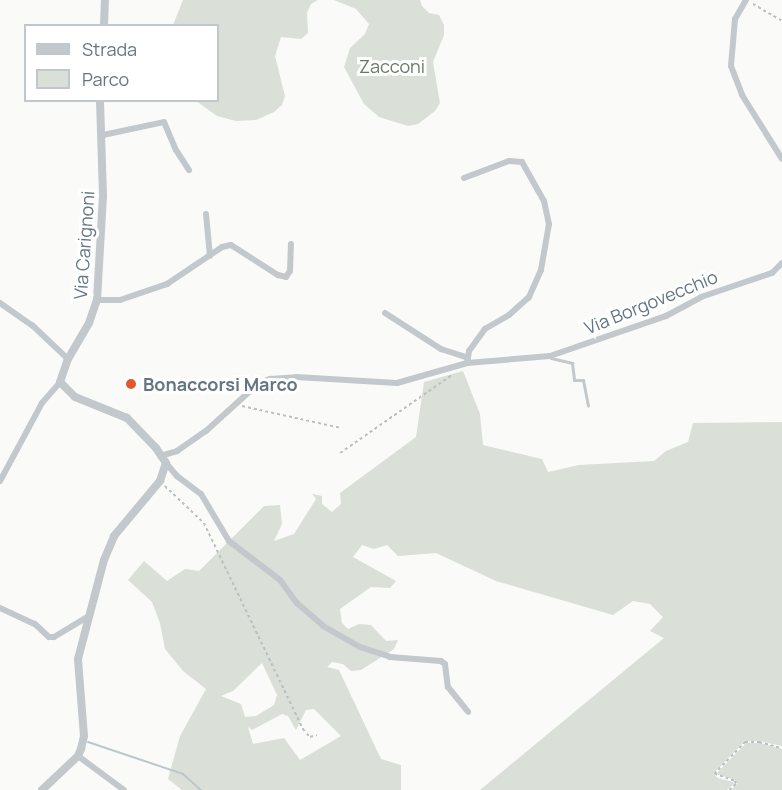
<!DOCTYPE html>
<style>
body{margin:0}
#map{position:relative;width:782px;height:790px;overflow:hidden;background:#fafaf8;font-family:Manrope,sans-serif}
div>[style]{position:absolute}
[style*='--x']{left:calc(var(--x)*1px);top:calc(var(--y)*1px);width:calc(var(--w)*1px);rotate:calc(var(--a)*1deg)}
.green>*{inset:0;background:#dadfd7}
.stream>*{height:2px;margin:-1px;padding:0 1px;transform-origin:1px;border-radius:1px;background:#bbc7cb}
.path>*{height:1.5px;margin-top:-0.75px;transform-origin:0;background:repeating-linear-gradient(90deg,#bbbfc2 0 3px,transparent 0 6px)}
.service>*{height:3px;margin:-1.5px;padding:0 1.5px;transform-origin:1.5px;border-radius:1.5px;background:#c3c8cc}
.minor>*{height:6px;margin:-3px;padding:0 3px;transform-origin:3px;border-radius:3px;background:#c3c8cc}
.tertiary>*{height:8px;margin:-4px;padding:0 4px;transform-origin:4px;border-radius:4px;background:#c3c8cc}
.dots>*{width:16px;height:16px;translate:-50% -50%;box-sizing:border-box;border:3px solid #fff;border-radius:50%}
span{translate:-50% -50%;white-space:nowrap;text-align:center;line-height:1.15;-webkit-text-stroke:6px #fff;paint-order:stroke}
.park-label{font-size:18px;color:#687a64}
.street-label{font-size:18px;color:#657683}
.poi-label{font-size:18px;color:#657683;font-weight:700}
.left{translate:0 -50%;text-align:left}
.legend{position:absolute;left:24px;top:24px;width:195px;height:78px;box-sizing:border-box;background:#fff;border:2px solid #c1c8cd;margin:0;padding:8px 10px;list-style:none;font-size:18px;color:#657683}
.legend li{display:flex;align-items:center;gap:12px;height:30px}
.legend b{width:30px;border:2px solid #c1c8cd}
</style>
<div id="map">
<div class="green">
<i style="clip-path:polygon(183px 0,318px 0,311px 4px,307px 13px,308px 33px,301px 39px,281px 37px,275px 56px,285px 96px,282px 105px,274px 112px,256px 120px,236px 121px,217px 116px,196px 101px,218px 100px,218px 26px,173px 25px)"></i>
<i style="clip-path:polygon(334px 0,420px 0,422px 6px,429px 13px,439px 15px,444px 25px,444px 35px,433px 62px,440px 103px,435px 111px,418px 124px,408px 126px,379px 117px,364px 104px,344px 67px,350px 48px,365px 34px,369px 24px,356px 9px)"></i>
<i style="clip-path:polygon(evenodd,463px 371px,480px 414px,483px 445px,542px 459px,548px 472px,579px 465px,654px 461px,666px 451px,688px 442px,693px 423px,782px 422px,782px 746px,759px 741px,745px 741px,713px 774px,718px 778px,733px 782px,734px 784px,727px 790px,480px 790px,664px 638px,650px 631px,663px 617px,650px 604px,633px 601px,613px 615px,496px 581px,436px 553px,398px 556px,387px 545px,374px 549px,362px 545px,353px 557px,396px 581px,390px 588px,371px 587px,340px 609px,342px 623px,348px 629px,359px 624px,371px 625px,386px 641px,398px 640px,394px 649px,361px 670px,351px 671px,343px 664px,332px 662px,327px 667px,339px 670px,381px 759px,401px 765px,401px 790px,182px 790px,168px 779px,180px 736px,206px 689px,183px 671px,165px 649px,160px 623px,152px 602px,128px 580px,144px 561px,167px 581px,185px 569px,199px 571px,264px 506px,280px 505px,282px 524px,274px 541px,294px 534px,316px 499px,312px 494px,322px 496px,322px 504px,332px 512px,341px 504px,340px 493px,416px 437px,424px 382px,463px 371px,262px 663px,277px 695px,274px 705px,256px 716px,245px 717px,241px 704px,221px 696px,233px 691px,262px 663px,463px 371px,314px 709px,341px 736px,300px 760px,284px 738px,253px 744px,248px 727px,252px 730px,282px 714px,288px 716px,296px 730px,306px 710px,314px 709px)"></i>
<i style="clip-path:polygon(746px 743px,759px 743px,782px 749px,782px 790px,731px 790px,737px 784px,735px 780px,716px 774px)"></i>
</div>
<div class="stream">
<i style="--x:88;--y:742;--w:100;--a:18.6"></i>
<i style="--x:183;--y:774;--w:24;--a:42"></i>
</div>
<div class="path">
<i style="--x:753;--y:4;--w:34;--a:30"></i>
<i style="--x:242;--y:406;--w:101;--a:12.5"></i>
<i style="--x:340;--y:453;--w:136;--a:-34.9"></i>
<i style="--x:165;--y:486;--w:54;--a:43.5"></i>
<i style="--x:204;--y:523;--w:229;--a:64.3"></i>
<i style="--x:303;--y:729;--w:11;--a:49"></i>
<i style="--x:310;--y:737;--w:7;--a:-16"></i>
<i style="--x:729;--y:790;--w:9;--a:-41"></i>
<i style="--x:736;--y:784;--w:4;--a:-124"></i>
<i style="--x:734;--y:781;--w:21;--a:-161"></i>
<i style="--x:714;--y:774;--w:45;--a:-45.9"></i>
<i style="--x:745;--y:742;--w:14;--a:0"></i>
<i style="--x:759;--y:742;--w:24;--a:15"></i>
</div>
<div class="service">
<i style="--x:551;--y:358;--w:22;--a:13"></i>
<i style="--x:572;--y:363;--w:17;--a:83"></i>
<i style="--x:574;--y:380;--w:9;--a:0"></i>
<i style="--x:583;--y:380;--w:26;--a:79"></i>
</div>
<div class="minor">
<i style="--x:746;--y:0;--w:22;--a:120"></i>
<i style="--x:735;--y:19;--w:47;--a:94.9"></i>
<i style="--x:731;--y:66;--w:31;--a:69"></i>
<i style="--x:742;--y:95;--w:75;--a:58"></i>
<i style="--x:103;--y:135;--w:62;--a:-12"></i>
<i style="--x:164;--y:122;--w:30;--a:67"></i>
<i style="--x:176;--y:150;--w:24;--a:57"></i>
<i style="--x:464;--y:178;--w:48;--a:-20.7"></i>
<i style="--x:509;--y:161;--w:13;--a:4"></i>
<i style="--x:522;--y:162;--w:45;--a:60.6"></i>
<i style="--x:544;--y:201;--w:24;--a:78"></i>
<i style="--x:549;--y:224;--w:47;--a:99.9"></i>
<i style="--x:541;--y:270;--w:30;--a:114"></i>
<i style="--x:529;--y:297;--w:27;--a:138"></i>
<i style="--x:509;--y:315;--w:28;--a:150"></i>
<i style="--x:485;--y:329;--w:27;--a:126"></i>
<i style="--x:469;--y:351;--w:12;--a:99"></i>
<i style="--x:206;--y:214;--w:42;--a:84.6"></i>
<i style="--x:97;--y:300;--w:23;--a:0"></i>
<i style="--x:120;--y:300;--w:50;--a:-18.8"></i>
<i style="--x:167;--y:284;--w:66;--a:-33.9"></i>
<i style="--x:222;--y:247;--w:9;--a:-13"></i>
<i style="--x:231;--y:245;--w:56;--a:32.6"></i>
<i style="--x:278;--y:275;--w:8;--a:14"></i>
<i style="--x:286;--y:277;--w:7;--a:-56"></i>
<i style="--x:290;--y:271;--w:27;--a:-88"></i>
<i style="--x:0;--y:303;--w:39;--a:35"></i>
<i style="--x:32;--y:325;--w:50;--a:43.4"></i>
<i style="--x:385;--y:313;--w:67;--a:32.7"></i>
<i style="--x:441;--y:349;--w:28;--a:18"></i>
<i style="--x:160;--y:456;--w:18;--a:-16"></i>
<i style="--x:177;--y:451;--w:35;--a:-35"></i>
<i style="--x:206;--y:431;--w:72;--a:-42.2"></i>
<i style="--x:259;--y:383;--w:12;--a:-20"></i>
<i style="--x:270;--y:379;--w:26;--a:-4"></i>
<i style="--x:296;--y:377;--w:101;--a:3.4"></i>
<i style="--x:397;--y:383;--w:73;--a:-15.9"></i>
<i style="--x:467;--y:363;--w:83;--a:-4.8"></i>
<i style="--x:550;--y:356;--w:123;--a:-19"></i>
<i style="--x:666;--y:316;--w:40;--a:-28"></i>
<i style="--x:701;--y:297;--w:75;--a:-18.7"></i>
<i style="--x:772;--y:273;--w:14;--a:-45"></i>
<i style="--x:166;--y:463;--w:17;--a:50"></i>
<i style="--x:177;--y:476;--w:30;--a:37"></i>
<i style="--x:201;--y:494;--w:55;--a:59.2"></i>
<i style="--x:229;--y:541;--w:64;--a:37.4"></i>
<i style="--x:280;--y:580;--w:29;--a:54"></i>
<i style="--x:297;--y:603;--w:35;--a:41"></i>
<i style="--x:323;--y:626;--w:43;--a:29.6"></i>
<i style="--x:360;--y:647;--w:32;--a:18"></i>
<i style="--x:390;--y:657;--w:51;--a:4.5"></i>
<i style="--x:441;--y:661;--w:5;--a:37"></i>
<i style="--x:445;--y:664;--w:23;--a:83"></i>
<i style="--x:448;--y:687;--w:32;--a:51"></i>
<i style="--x:0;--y:481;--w:89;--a:-61.7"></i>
<i style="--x:42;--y:403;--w:28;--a:-49"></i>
<i style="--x:0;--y:608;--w:38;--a:25"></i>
<i style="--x:35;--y:624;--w:19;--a:43"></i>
<i style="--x:49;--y:637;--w:5;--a:0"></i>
<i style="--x:54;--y:637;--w:41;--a:-31"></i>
<i style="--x:78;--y:756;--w:57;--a:36.5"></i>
</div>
<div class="tertiary">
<i style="--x:104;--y:26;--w:26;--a:-88"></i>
<i style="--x:42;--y:790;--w:50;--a:-43.4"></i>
<i style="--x:78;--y:756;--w:8;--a:-67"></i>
<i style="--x:81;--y:749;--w:13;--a:-77"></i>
<i style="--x:84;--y:736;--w:77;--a:-94.5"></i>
<i style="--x:78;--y:659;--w:102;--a:-75.3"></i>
<i style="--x:104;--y:560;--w:26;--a:-67"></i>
<i style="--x:114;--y:536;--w:72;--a:-50.1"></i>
<i style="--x:160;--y:481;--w:19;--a:-72"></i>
<i style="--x:166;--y:463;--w:18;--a:-124"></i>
<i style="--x:156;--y:448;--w:42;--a:-134"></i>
<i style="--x:127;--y:418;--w:56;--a:-158"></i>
<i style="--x:75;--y:397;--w:21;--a:-135"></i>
<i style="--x:60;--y:382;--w:24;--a:-71"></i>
<i style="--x:68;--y:359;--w:42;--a:-59.7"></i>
<i style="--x:89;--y:323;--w:24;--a:-71"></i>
<i style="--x:97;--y:300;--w:104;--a:-86.7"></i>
<i style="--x:103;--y:196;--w:96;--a:-91.8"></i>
</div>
<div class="dots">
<i style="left:131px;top:384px;background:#e4572e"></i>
</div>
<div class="park-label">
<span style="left:392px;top:66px">Zacconi</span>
</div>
<div class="street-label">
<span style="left:84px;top:245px;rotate:-86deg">Via Carignoni</span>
<span style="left:651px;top:302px;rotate:-22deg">Via Borgovecchio</span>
</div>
<div class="poi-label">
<span class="left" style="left:143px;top:384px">Bonaccorsi Marco</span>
</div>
<ul class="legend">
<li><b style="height:8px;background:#c3c8cc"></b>Strada</li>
<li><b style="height:16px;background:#dadfd7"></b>Parco</li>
</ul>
</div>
